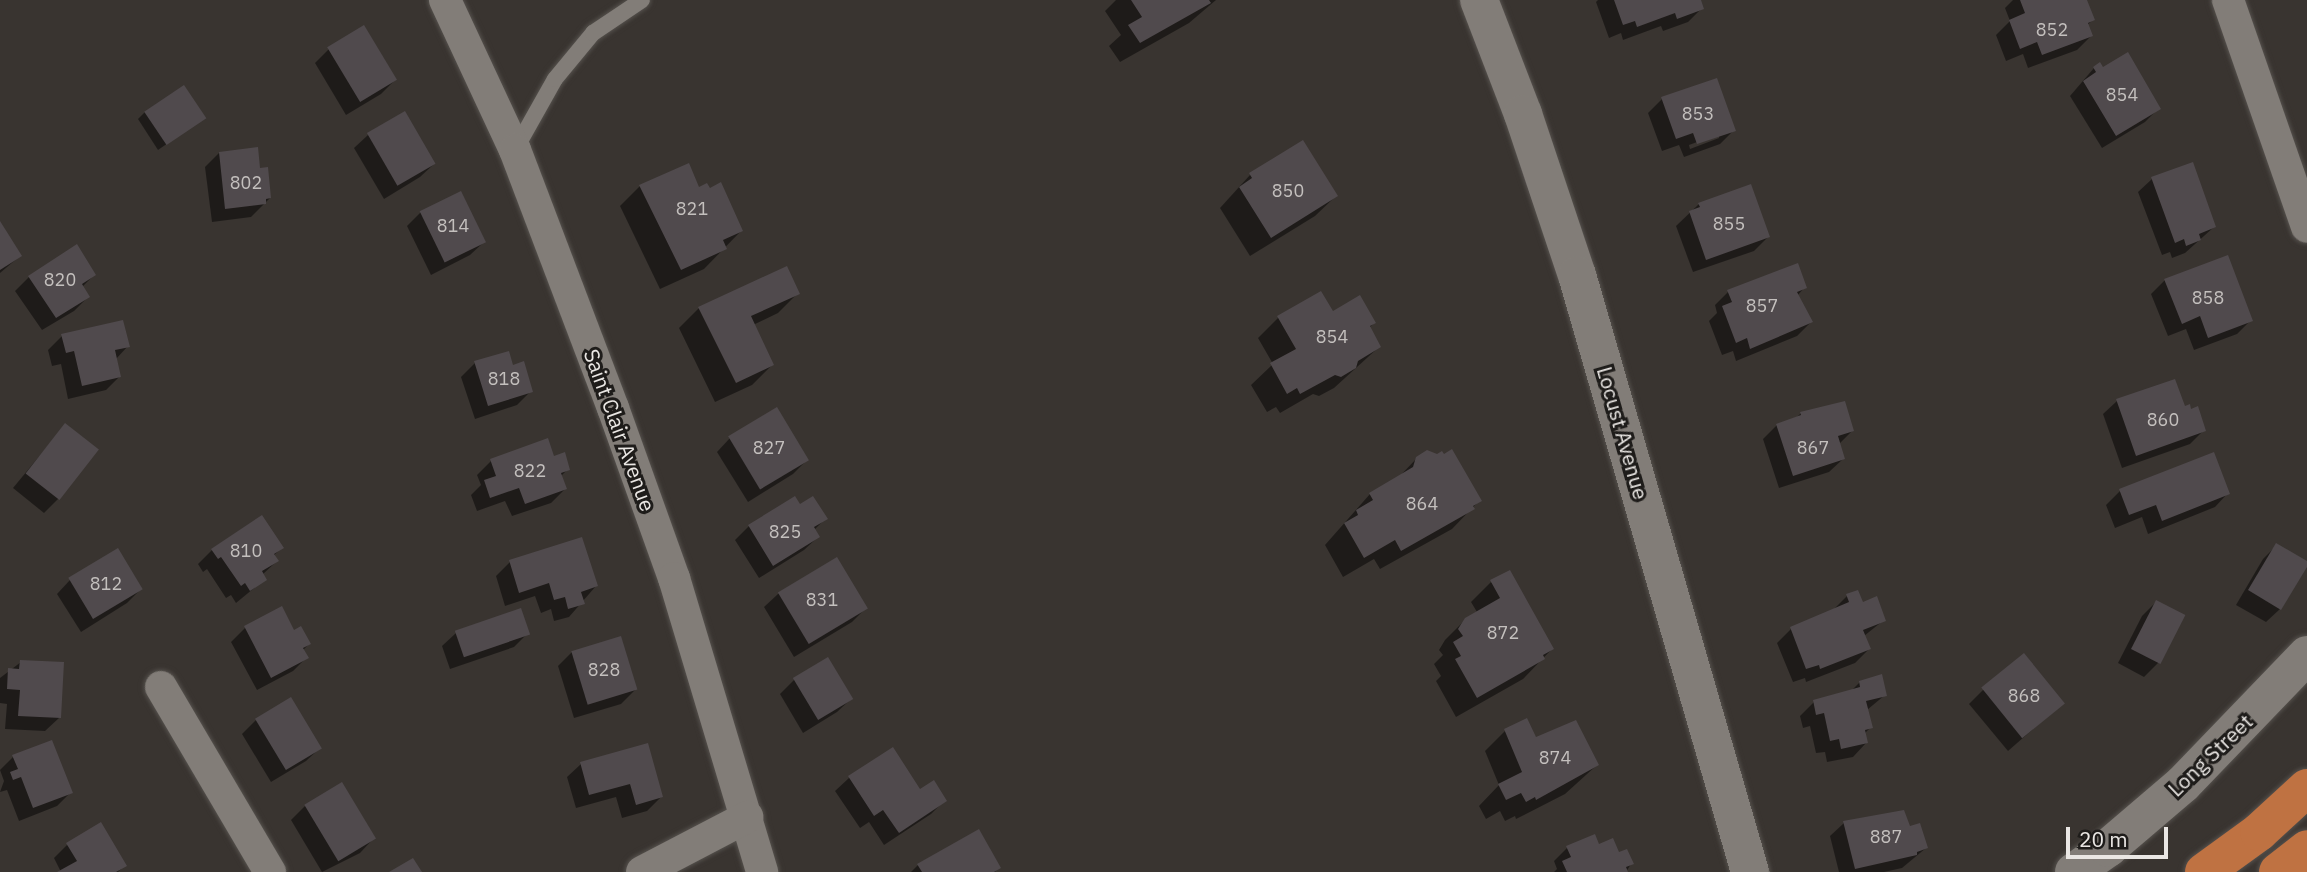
<!DOCTYPE html>
<style>
body{margin:0}
#map{position:relative;width:2307px;height:872px;overflow:hidden;background:#393430;font-family:"IBM Plex Sans",sans-serif}
div>[style]{position:absolute}
[style*='--x']{left:calc(var(--x)*1px);top:calc(var(--y)*1px);width:calc(var(--w)*1px);rotate:calc(var(--a)*1deg)}
.shadow>*{inset:0;background:#0007}
.building>*{inset:0;background:#504a4d;transform-origin:0 0}
.roads{filter:drop-shadow(0 0 2px #55514d) drop-shadow(0 0 2px #55514d)}
.service>*{height:16px;margin:-8px;padding:0 8px;transform-origin:8px;border-radius:8px;background:#827d78}
.minor>*{height:32px;margin:-16px;padding:0 16px;transform-origin:16px;border-radius:16px;background:#827d78}
.tertiary>*{height:38px;margin:-19px;padding:0 19px;transform-origin:19px;border-radius:19px;background:#827d78}
.trunk>*{height:38px;margin:-19px;padding:0 19px;transform-origin:19px;border-radius:19px;background:#bf7242}
span{translate:-50% -50%;white-space:nowrap;text-align:center;line-height:1.15;-webkit-text-stroke:6px #1e1c1a;paint-order:stroke}
.number-label{font-size:18px;color:#c4c0be}
.number-label span{-webkit-text-stroke-width:0}
.street-label{font-size:21px;color:#eae7e4}
.scale{position:absolute;left:2066px;top:827px;width:102px;height:32px;box-sizing:border-box;border:4px solid #eae7e4;border-top:0;padding-left:9px;font-size:21px;line-height:24px;white-space:nowrap;color:#eae7e4;-webkit-text-stroke:5px #1e1c1a;paint-order:stroke}
</style>
<div id="map">
<div class="shadow">
<i style="clip-path:polygon(1116px 0,1216px 0,1189px 23px,1120px 62px,1109px 46px,1121px 35px,1105px 11px)"></i>
<i style="clip-path:polygon(1598px 0,1699px 0,1702px 8px,1688px 22px,1663px 31px,1661px 26px,1623px 40px,1621px 33px,1609px 38px,1596px 2px)"></i>
<i style="clip-path:polygon(2013px 0,2085px 0,2093px 20px,2087px 25px,2091px 36px,2077px 50px,2028px 68px,2023px 54px,2006px 61px,1996px 35px,2010px 21px,2005px 8px)"></i>
<i style="clip-path:polygon(364px 28px,395px 80px,381px 94px,346px 115px,315px 63px,329px 49px)"></i>
<i style="clip-path:polygon(2094px 68px,2103px 69px,2159px 108px,2145px 122px,2102px 148px,2070px 96px)"></i>
<i style="clip-path:polygon(evenodd,1715px 80px,1734px 130px,1720px 144px,1684px 157px,1679px 145px,1662px 151px,1648px 113px,1662px 99px,1715px 80px,1719px 134px,1719px 138px,1690px 149px,1689px 145px,1719px 134px)"></i>
<i style="clip-path:polygon(145px 112px,204px 118px,158px 150px,138px 119px)"></i>
<i style="clip-path:polygon(368px 135px,434px 164px,420px 177px,384px 199px,354px 148px)"></i>
<i style="clip-path:polygon(219px 153px,259px 169px,270px 198px,251px 217px,212px 222px,205px 167px)"></i>
<i style="clip-path:polygon(1250px 175px,1336px 196px,1315px 216px,1250px 256px,1220px 208px)"></i>
<i style="clip-path:polygon(2152px 179px,2214px 227px,2185px 253px,2172px 258px,2170px 252px,2162px 255px,2138px 192px)"></i>
<i style="clip-path:polygon(640px 186px,699px 189px,741px 231px,704px 269px,660px 289px,620px 206px)"></i>
<i style="clip-path:polygon(460px 193px,484px 242px,470px 255px,431px 275px,407px 226px,421px 212px)"></i>
<i style="clip-path:polygon(1699px 204px,1768px 237px,1754px 251px,1693px 272px,1676px 226px)"></i>
<i style="clip-path:polygon(0 225px,20px 256px,0 273px)"></i>
<i style="clip-path:polygon(94px 275px,82px 287px,88px 297px,74px 311px,42px 330px,15px 291px,29px 277px)"></i>
<i style="clip-path:polygon(2165px 280px,2251px 320px,2237px 334px,2194px 350px,2186px 329px,2168px 336px,2151px 294px)"></i>
<i style="clip-path:polygon(1805px 287px,1797px 296px,1811px 322px,1797px 336px,1736px 361px,1733px 351px,1722px 355px,1709px 321px,1717px 313px,1715px 305px,1728px 292px)"></i>
<i style="clip-path:polygon(798px 293px,778px 313px,753px 325px,772px 365px,752px 385px,715px 402px,679px 328px,699px 308px)"></i>
<i style="clip-path:polygon(1332px 314px,1374px 323px,1369px 328px,1379px 347px,1334px 388px,1319px 396px,1313px 394px,1280px 413px,1276px 407px,1267px 412px,1251px 385px,1273px 364px,1258px 338px,1278px 318px)"></i>
<i style="clip-path:polygon(62px 336px,128px 346px,116px 359px,120px 376px,106px 390px,68px 399px,61px 364px,52px 366px,48px 350px)"></i>
<i style="clip-path:polygon(475px 363px,512px 367px,531px 391px,517px 405px,475px 419px,461px 377px)"></i>
<i style="clip-path:polygon(2117px 401px,2184px 408px,2204px 430px,2190px 444px,2122px 468px,2103px 414px)"></i>
<i style="clip-path:polygon(1801px 413px,1852px 431px,1839px 444px,1843px 459px,1829px 472px,1779px 488px,1763px 439px,1777px 425px,1795px 419px)"></i>
<i style="clip-path:polygon(65px 425px,58px 499px,44px 513px,13px 488px)"></i>
<i style="clip-path:polygon(730px 438px,807px 460px,793px 474px,748px 502px,717px 452px)"></i>
<i style="clip-path:polygon(2213px 455px,2228px 493px,2215px 507px,2148px 534px,2142px 517px,2115px 528px,2106px 505px,2120px 491px)"></i>
<i style="clip-path:polygon(553px 458px,568px 469px,560px 477px,565px 489px,551px 503px,512px 516px,505px 501px,477px 511px,471px 495px,481px 485px,477px 475px,491px 461px)"></i>
<i style="clip-path:polygon(1417px 458px,1479px 501px,1452px 529px,1380px 569px,1374px 559px,1343px 577px,1325px 545px,1370px 494px,1397px 479px)"></i>
<i style="clip-path:polygon(800px 506px,826px 518px,814px 530px,818px 537px,804px 550px,759px 578px,735px 540px,749px 526px)"></i>
<i style="clip-path:polygon(2277px 545px,2307px 563px,2280px 609px,2266px 622px,2236px 605px,2263px 559px)"></i>
<i style="clip-path:polygon(282px 548px,273px 556px,277px 561px,262px 575px,265px 579px,236px 603px,231px 595px,226px 598px,207px 569px,203px 572px,198px 564px,212px 550px)"></i>
<i style="clip-path:polygon(836px 559px,866px 608px,852px 622px,794px 657px,764px 607px,778px 594px)"></i>
<i style="clip-path:polygon(510px 562px,596px 586px,569px 617px,554px 621px,551px 609px,541px 613px,535px 596px,505px 606px,496px 576px)"></i>
<i style="clip-path:polygon(70px 580px,141px 589px,127px 603px,81px 632px,57px 594px)"></i>
<i style="clip-path:polygon(1491px 582px,1552px 649px,1523px 679px,1456px 717px,1436px 681px,1441px 676px,1434px 664px,1443px 655px,1439px 650px,1445px 640px,1466px 619px,1477px 612px,1471px 602px)"></i>
<i style="clip-path:polygon(1847px 596px,1884px 620px,1864px 636px,1869px 649px,1855px 663px,1806px 682px,1805px 678px,1793px 682px,1777px 643px,1791px 629px,1833px 610px)"></i>
<i style="clip-path:polygon(2156px 602px,2158px 663px,2144px 677px,2118px 663px,2142px 616px)"></i>
<i style="clip-path:polygon(281px 609px,293px 632px,309px 644px,303px 650px,307px 657px,293px 671px,257px 690px,231px 642px,245px 628px)"></i>
<i style="clip-path:polygon(456px 633px,528px 633px,514px 647px,450px 669px,442px 646px)"></i>
<i style="clip-path:polygon(572px 652px,635px 690px,621px 704px,574px 718px,558px 666px)"></i>
<i style="clip-path:polygon(828px 660px,851px 699px,837px 712px,803px 733px,780px 694px,794px 680px)"></i>
<i style="clip-path:polygon(21px 662px,59px 718px,45px 731px,5px 729px,7px 704px,0 703px,0 678px)"></i>
<i style="clip-path:polygon(1860px 682px,1885px 695px,1867px 710px,1871px 727px,1864px 734px,1866px 743px,1853px 757px,1827px 762px,1825px 752px,1816px 753px,1810px 726px,1803px 728px,1800px 716px,1814px 702px,1850px 692px)"></i>
<i style="clip-path:polygon(1983px 690px,2063px 703px,2008px 751px,1969px 704px)"></i>
<i style="clip-path:polygon(256px 720px,320px 748px,306px 761px,271px 782px,242px 734px)"></i>
<i style="clip-path:polygon(1505px 731px,1536px 739px,1597px 765px,1565px 794px,1516px 819px,1515px 816px,1505px 821px,1500px 811px,1486px 819px,1479px 806px,1499px 785px,1485px 751px)"></i>
<i style="clip-path:polygon(13px 757px,71px 792px,57px 806px,19px 821px,7px 790px,0 792px,4px 781px,0 770px)"></i>
<i style="clip-path:polygon(581px 764px,661px 797px,647px 811px,622px 818px,616px 797px,576px 808px,567px 777px)"></i>
<i style="clip-path:polygon(849px 778px,920px 792px,945px 800px,931px 814px,884px 845px,869px 822px,860px 828px,835px 791px)"></i>
<i style="clip-path:polygon(305px 806px,373px 839px,360px 853px,322px 872px,291px 820px)"></i>
<i style="clip-path:polygon(1844px 823px,1909px 828px,1926px 848px,1902px 868px,1884px 872px,1839px 872px,1830px 836px)"></i>
<i style="clip-path:polygon(67px 845px,124px 866px,118px 872px,61px 872px,54px 858px)"></i>
<i style="clip-path:polygon(1598px 846px,1631px 864px,1626px 872px,1554px 872px,1557px 869px,1554px 861px,1567px 848px)"></i>
<i style="clip-path:polygon(918px 865px,998px 868px,995px 872px,911px 872px)"></i>
</div>
<div class="building">
<i style="clip-path:polygon(1131px 0,1209px 0,1211px 3px,1140px 43px,1128px 25px,1142px 17px)"></i>
<i style="clip-path:polygon(1614px 0,1701px 0,1704px 9px,1677px 19px,1675px 13px,1637px 27px,1635px 21px,1623px 25px)"></i>
<i style="clip-path:polygon(2020px 0,2087px 0,2095px 20px,2088px 23px,2093px 36px,2042px 55px,2037px 42px,2020px 49px,2009px 20px,2025px 13px)"></i>
<i style="left:364px;top:25px;width:64px;height:43px;rotate:59deg"></i>
<i style="clip-path:polygon(2128px 52px,2161px 109px,2116px 136px,2083px 81px,2096px 72px,2093px 67px,2100px 62px,2103px 67px)"></i>
<i style="clip-path:polygon(1717px 78px,1736px 131px,1697px 144px,1693px 133px,1676px 139px,1661px 97px)"></i>
<i style="left:184px;top:85px;width:40px;height:48px;rotate:56deg"></i>
<i style="left:405px;top:111px;width:61px;height:44px;rotate:60deg"></i>
<i style="clip-path:polygon(1303px 140px,1338px 196px,1271px 238px,1239px 187px,1252px 178px,1249px 173px)"></i>
<i style="clip-path:polygon(258px 147px,260px 168px,268px 167px,271px 198px,266px 199px,266px 204px,225px 209px,219px 152px)"></i>
<i style="clip-path:polygon(2193px 162px,2216px 227px,2199px 234px,2201px 240px,2186px 246px,2184px 239px,2175px 243px,2151px 177px)"></i>
<i style="clip-path:polygon(689px 163px,699px 187px,707px 183px,710px 188px,721px 182px,743px 231px,723px 240px,727px 249px,681px 270px,639px 185px)"></i>
<i style="clip-path:polygon(1751px 184px,1770px 237px,1706px 260px,1689px 211px,1700px 207px,1698px 203px)"></i>
<i style="left:461px;top:191px;width:57px;height:46px;rotate:64deg"></i>
<i style="clip-path:polygon(0 221px,22px 256px,0 270px)"></i>
<i style="clip-path:polygon(77px 244px,96px 275px,82px 284px,90px 297px,56px 318px,28px 276px)"></i>
<i style="clip-path:polygon(2228px 255px,2253px 321px,2208px 338px,2200px 316px,2182px 324px,2164px 279px)"></i>
<i style="clip-path:polygon(1798px 263px,1807px 288px,1797px 292px,1813px 322px,1750px 349px,1747px 338px,1736px 343px,1722px 306px,1732px 302px,1727px 290px)"></i>
<i style="clip-path:polygon(787px 266px,800px 294px,751px 316px,774px 365px,736px 383px,698px 307px)"></i>
<i style="clip-path:polygon(1321px 291px,1333px 311px,1360px 295px,1376px 323px,1370px 326px,1381px 347px,1358px 361px,1356px 368px,1341px 377px,1335px 375px,1300px 394px,1297px 388px,1287px 394px,1270px 363px,1296px 349px,1277px 316px)"></i>
<i style="clip-path:polygon(123px 320px,130px 347px,115px 350px,121px 377px,82px 386px,74px 351px,66px 353px,61px 334px)"></i>
<i style="clip-path:polygon(509px 351px,513px 365px,524px 361px,533px 392px,488px 406px,474px 361px)"></i>
<i style="clip-path:polygon(2175px 379px,2185px 406px,2190px 404px,2191px 409px,2198px 406px,2206px 431px,2136px 456px,2116px 399px)"></i>
<i style="clip-path:polygon(1845px 401px,1854px 431px,1838px 436px,1845px 459px,1793px 476px,1776px 424px,1801px 415px,1800px 412px)"></i>
<i style="left:777px;top:407px;width:62px;height:57px;rotate:59deg"></i>
<i style="left:65px;top:423px;width:43px;height:64px;rotate:38deg"></i>
<i style="clip-path:polygon(548px 438px,554px 456px,565px 452px,570px 470px,561px 473px,567px 489px,525px 504px,519px 488px,490px 498px,484px 480px,496px 476px,490px 459px)"></i>
<i style="clip-path:polygon(1452px 449px,1482px 501px,1473px 506px,1475px 509px,1401px 551px,1395px 540px,1364px 558px,1344px 523px,1358px 515px,1356px 510px,1373px 500px,1369px 493px,1413px 467px,1416px 457px,1427px 450px,1437px 454px,1442px 451px,1444px 454px)"></i>
<i style="clip-path:polygon(2214px 452px,2230px 494px,2162px 521px,2156px 505px,2129px 515px,2119px 489px)"></i>
<i style="clip-path:polygon(795px 496px,800px 504px,813px 496px,828px 519px,814px 527px,820px 537px,773px 566px,748px 525px)"></i>
<i style="clip-path:polygon(262px 515px,284px 548px,274px 554px,279px 561px,262px 571px,267px 580px,250px 591px,245px 583px,241px 586px,221px 557px,218px 559px,211px 549px)"></i>
<i style="clip-path:polygon(582px 537px,598px 586px,581px 592px,585px 604px,568px 609px,565px 597px,554px 600px,549px 583px,519px 593px,509px 560px)"></i>
<i style="clip-path:polygon(2276px 543px,2307px 561px,2307px 567px,2281px 610px,2248px 590px)"></i>
<i style="left:118px;top:548px;width:48px;height:58px;rotate:59deg"></i>
<i style="left:837px;top:557px;width:60px;height:69px;rotate:59deg"></i>
<i style="clip-path:polygon(1510px 570px,1554px 649px,1543px 655px,1545px 659px,1477px 698px,1455px 659px,1461px 656px,1453px 642px,1463px 636px,1458px 629px,1465px 618px,1500px 598px,1490px 580px)"></i>
<i style="clip-path:polygon(1858px 590px,1863px 602px,1877px 596px,1886px 621px,1863px 630px,1871px 649px,1820px 669px,1819px 665px,1806px 669px,1790px 627px,1849px 602px,1846px 594px)"></i>
<i style="left:2156px;top:600px;width:33px;height:55px;rotate:27deg"></i>
<i style="clip-path:polygon(282px 606px,294px 630px,301px 626px,311px 644px,303px 648px,309px 658px,271px 678px,244px 626px)"></i>
<i style="left:521px;top:608px;width:28px;height:70px;rotate:71deg"></i>
<i style="left:621px;top:636px;width:56px;height:52px;rotate:73deg"></i>
<i style="left:2024px;top:653px;width:65px;height:55px;rotate:51deg"></i>
<i style="left:828px;top:657px;width:49px;height:41px;rotate:59deg"></i>
<i style="clip-path:polygon(20px 660px,64px 662px,61px 718px,18px 716px,20px 690px,7px 689px,8px 668px,19px 669px)"></i>
<i style="clip-path:polygon(1882px 674px,1887px 696px,1866px 701px,1873px 728px,1865px 730px,1868px 743px,1841px 749px,1839px 739px,1830px 741px,1824px 713px,1816px 715px,1813px 700px,1860px 687px,1859px 681px)"></i>
<i style="left:291px;top:697px;width:60px;height:42px;rotate:59deg"></i>
<i style="clip-path:polygon(1527px 718px,1536px 737px,1576px 720px,1599px 765px,1536px 800px,1535px 797px,1526px 802px,1521px 793px,1506px 800px,1498px 784px,1522px 772px,1504px 729px)"></i>
<i style="clip-path:polygon(52px 740px,73px 793px,33px 808px,21px 777px,13px 780px,10px 772px,18px 769px,12px 755px)"></i>
<i style="clip-path:polygon(648px 743px,663px 797px,636px 805px,630px 784px,589px 795px,580px 762px)"></i>
<i style="clip-path:polygon(893px 747px,920px 789px,934px 780px,947px 801px,899px 833px,883px 810px,874px 816px,848px 776px)"></i>
<i style="left:342px;top:782px;width:66px;height:44px;rotate:59deg"></i>
<i style="clip-path:polygon(1904px 810px,1910px 826px,1920px 823px,1928px 848px,1917px 852px,1917px 855px,1855px 869px,1843px 821px)"></i>
<i style="clip-path:polygon(101px 822px,127px 866px,116px 872px,57px 872px,77px 861px,66px 843px)"></i>
<i style="clip-path:polygon(979px 829px,1001px 868px,994px 872px,922px 872px,917px 864px)"></i>
<i style="clip-path:polygon(1595px 834px,1599px 844px,1613px 838px,1619px 852px,1627px 849px,1634px 864px,1626px 867px,1628px 872px,1567px 872px,1562px 861px,1571px 857px,1566px 846px)"></i>
<i style="clip-path:polygon(413px 858px,422px 872px,389px 872px)"></i>
</div>
<div class="roads">
<div class="service">
<i style="--x:515;--y:150;--w:81;--a:-60.6"></i>
<i style="--x:555;--y:79;--w:60;--a:-50.4"></i>
<i style="--x:593;--y:33;--w:59;--a:-34"></i>
</div>
<div class="minor">
<i style="--x:445;--y:0;--w:166;--a:65"></i>
<i style="--x:515;--y:150;--w:276;--a:69.2"></i>
<i style="--x:613;--y:408;--w:181;--a:70.3"></i>
<i style="--x:674;--y:578;--w:307;--a:73.3"></i>
<i style="--x:2228;--y:0;--w:240;--a:70.8"></i>
<i style="--x:161;--y:687;--w:215;--a:59.5"></i>
<i style="--x:642;--y:872;--w:119;--a:-27.6"></i>
</div>
<div class="tertiary">
<i style="--x:1479;--y:0;--w:122;--a:68.9"></i>
<i style="--x:1523;--y:114;--w:170;--a:71.5"></i>
<i style="--x:1577;--y:275;--w:622;--a:73.84"></i>
<i style="--x:2074;--y:872;--w:42;--a:-35.2"></i>
<i style="--x:2108;--y:848;--w:99;--a:-40.5"></i>
<i style="--x:2183;--y:784;--w:179;--a:-46.1"></i>
</div>
<div class="trunk">
<i style="--x:2204;--y:872;--w:68;--a:-36"></i>
<i style="--x:2259;--y:832;--w:65;--a:-42.5"></i>
<i style="--x:2278;--y:872;--w:37;--a:-38"></i>
</div>
</div>
<div class="number-label">
<span style="left:2052px;top:30px">852</span>
<span style="left:2122px;top:95px">854</span>
<span style="left:1698px;top:114px">853</span>
<span style="left:246px;top:183px">802</span>
<span style="left:1288px;top:191px">850</span>
<span style="left:692px;top:209px">821</span>
<span style="left:1729px;top:224px">855</span>
<span style="left:453px;top:226px">814</span>
<span style="left:60px;top:280px">820</span>
<span style="left:2208px;top:298px">858</span>
<span style="left:1762px;top:306px">857</span>
<span style="left:1332px;top:337px">854</span>
<span style="left:504px;top:379px">818</span>
<span style="left:2163px;top:420px">860</span>
<span style="left:769px;top:448px">827</span>
<span style="left:1813px;top:448px">867</span>
<span style="left:530px;top:471px">822</span>
<span style="left:1422px;top:504px">864</span>
<span style="left:785px;top:532px">825</span>
<span style="left:246px;top:551px">810</span>
<span style="left:106px;top:584px">812</span>
<span style="left:822px;top:600px">831</span>
<span style="left:1503px;top:633px">872</span>
<span style="left:604px;top:670px">828</span>
<span style="left:2024px;top:696px">868</span>
<span style="left:1555px;top:758px">874</span>
<span style="left:1886px;top:837px">887</span>
</div>
<div class="street-label">
<span style="left:620px;top:430px;rotate:70deg">Saint Clair Avenue</span>
<span style="left:1623px;top:433px;rotate:74deg">Locust Avenue</span>
<span style="left:2210px;top:755px;rotate:-44deg">Long Street</span>
</div>
<div class="scale">20 m</div>
</div>
